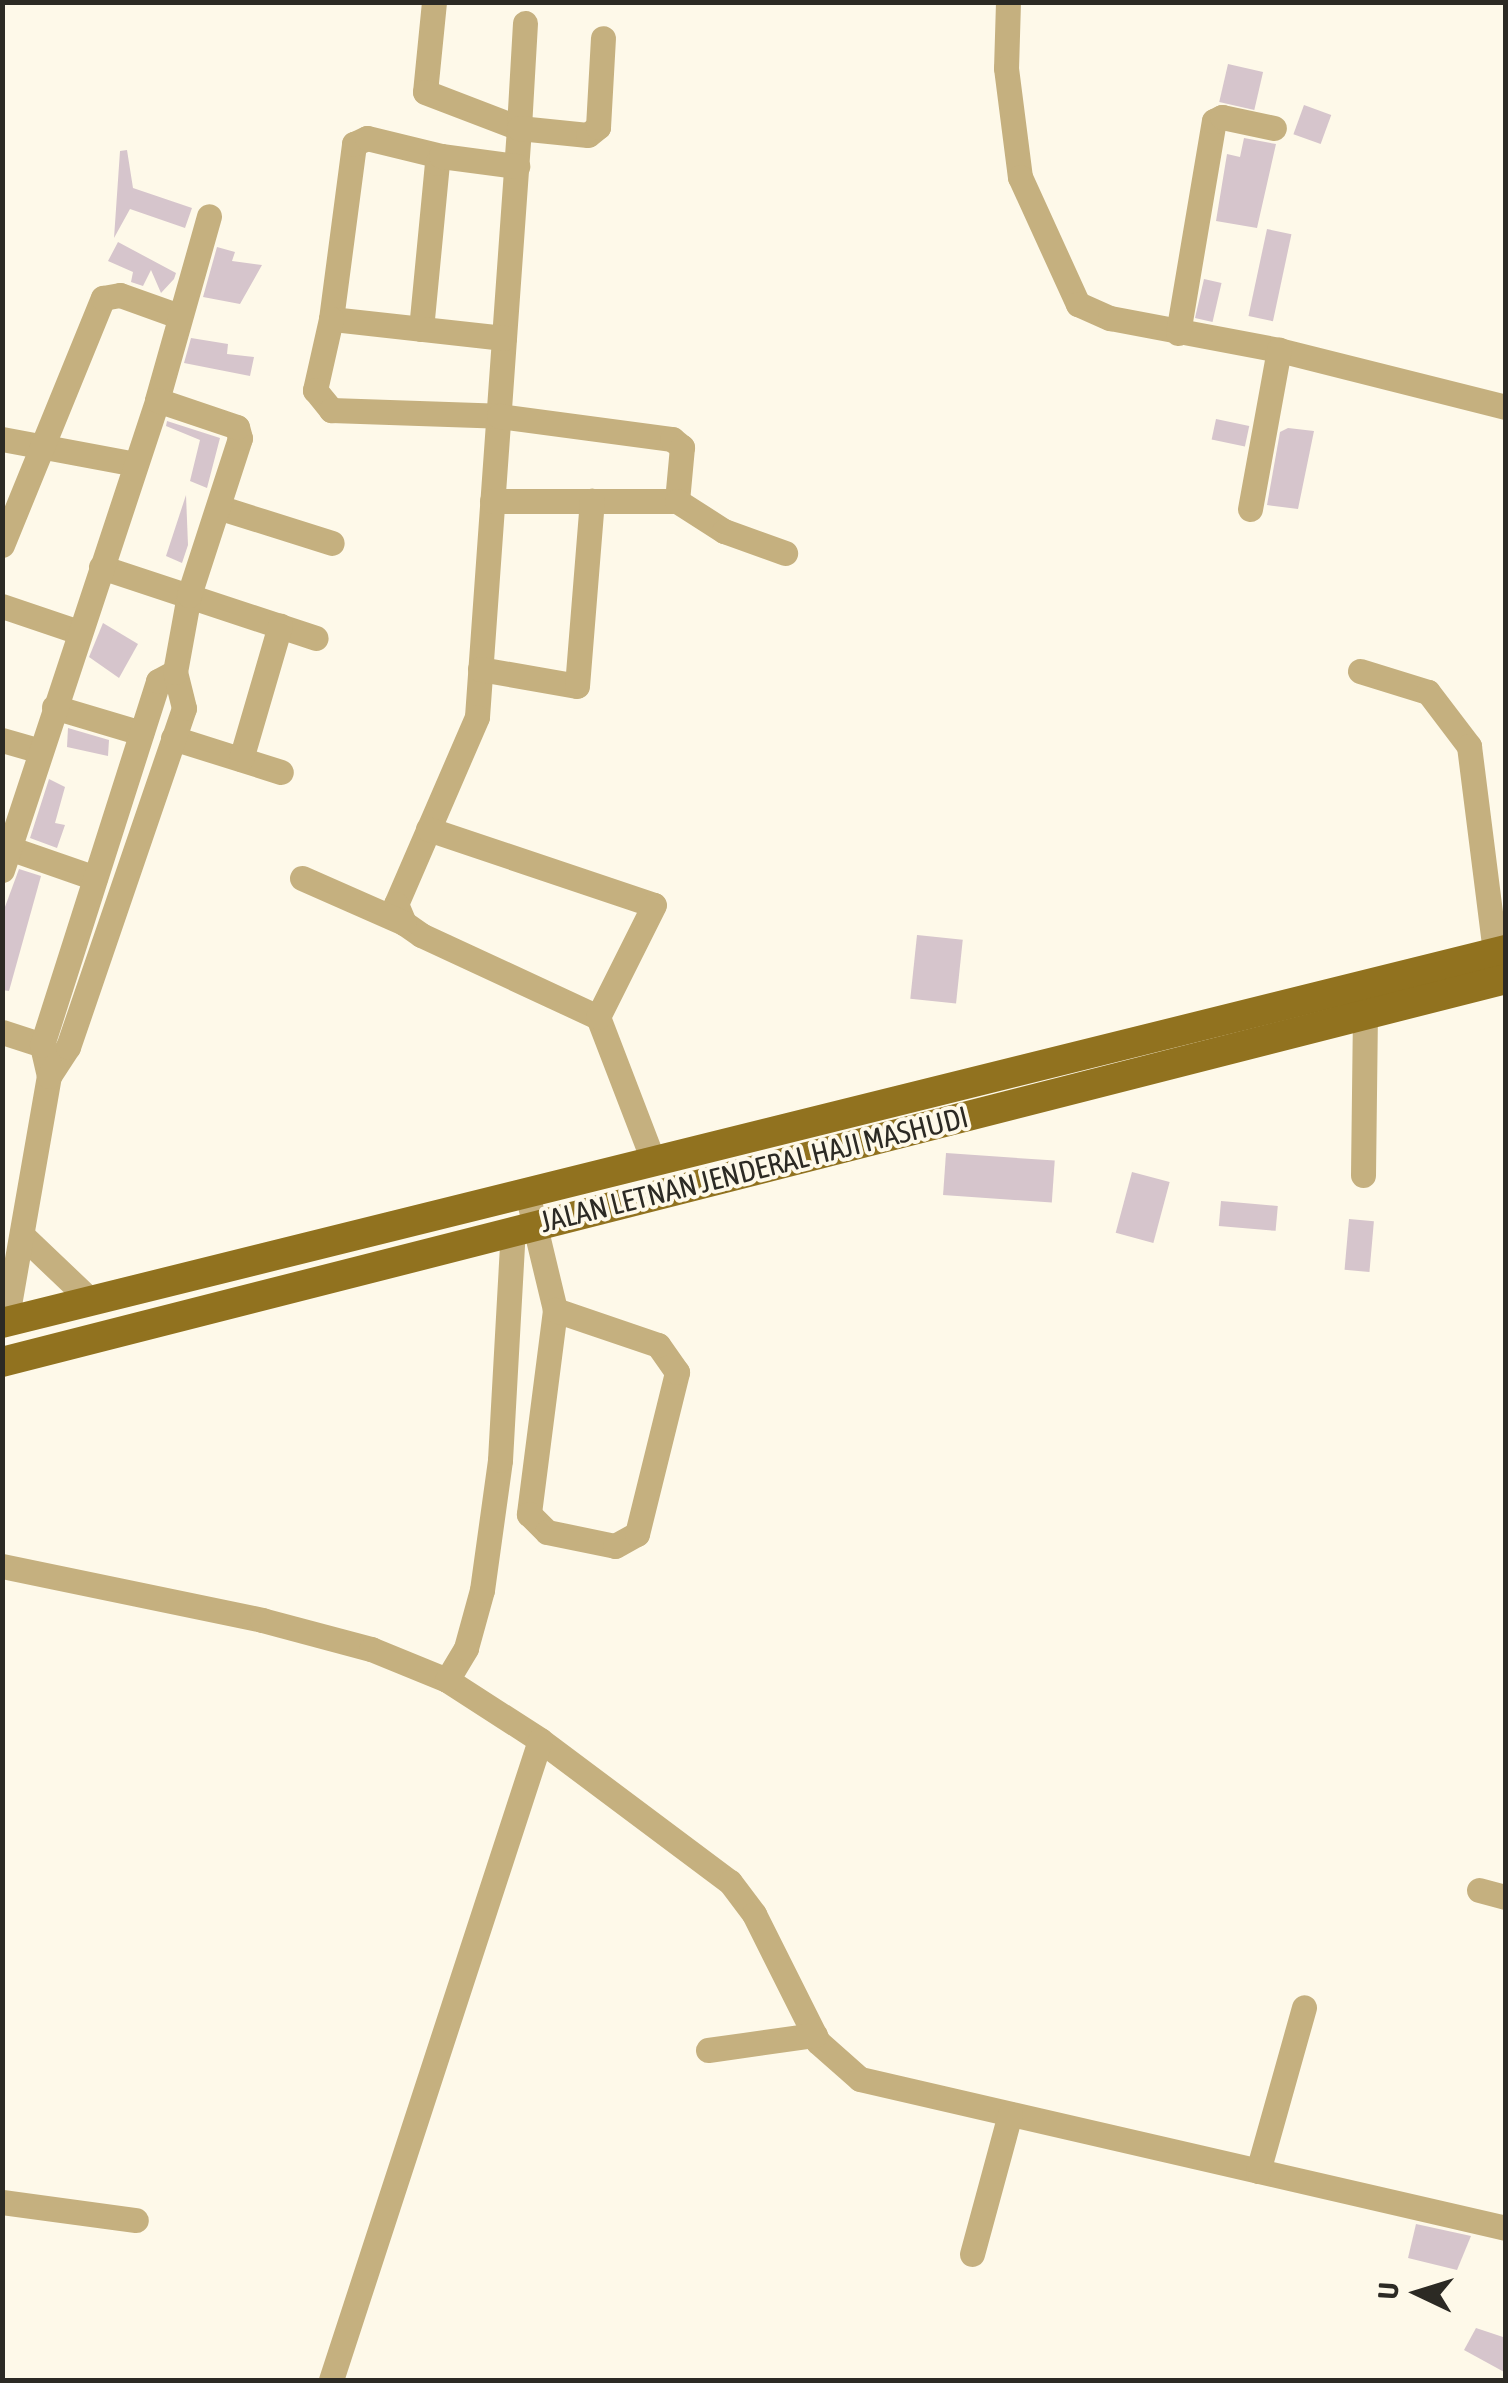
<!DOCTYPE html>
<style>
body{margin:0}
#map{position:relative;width:1508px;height:2383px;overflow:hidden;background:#fef9e9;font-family:"Asap Condensed",sans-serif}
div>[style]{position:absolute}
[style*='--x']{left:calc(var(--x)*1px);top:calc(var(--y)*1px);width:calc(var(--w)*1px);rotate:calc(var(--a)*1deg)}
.building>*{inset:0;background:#d6c5cc;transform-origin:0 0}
.minor>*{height:25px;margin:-12.5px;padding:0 12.5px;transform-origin:12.5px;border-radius:12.5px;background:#c5b07f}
.major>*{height:30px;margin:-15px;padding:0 15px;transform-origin:15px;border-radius:15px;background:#91721f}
span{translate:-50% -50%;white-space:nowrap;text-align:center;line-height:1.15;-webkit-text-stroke:8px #fef9e9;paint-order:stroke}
.street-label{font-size:30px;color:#2c2a24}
.frame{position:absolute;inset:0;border:5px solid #2c2a24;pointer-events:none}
.north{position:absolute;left:1368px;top:2243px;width:100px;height:100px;-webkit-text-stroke:8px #fef9e9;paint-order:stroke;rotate:274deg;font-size:28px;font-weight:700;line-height:40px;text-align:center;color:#2c2a24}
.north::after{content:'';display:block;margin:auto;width:35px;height:45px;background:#2c2a24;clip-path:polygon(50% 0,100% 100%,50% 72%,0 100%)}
</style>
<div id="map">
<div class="building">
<i style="left:1228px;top:64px;width:36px;height:39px;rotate:13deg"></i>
<i style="left:1304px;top:105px;width:29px;height:31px;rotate:20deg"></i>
<i style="clip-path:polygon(1244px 138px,1276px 144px,1257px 228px,1216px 221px,1227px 154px,1240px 157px)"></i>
<i style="clip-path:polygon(127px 150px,133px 188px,192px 208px,185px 228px,130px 209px,114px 238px,120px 151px)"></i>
<i style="left:1267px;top:229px;width:25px;height:89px;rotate:12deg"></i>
<i style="clip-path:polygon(118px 242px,176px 273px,174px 279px,161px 293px,151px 270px,143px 286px,131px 282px,133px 272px,108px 261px)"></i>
<i style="clip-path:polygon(217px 247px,235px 252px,232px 261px,262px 265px,240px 304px,203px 297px)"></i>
<i style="left:1204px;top:279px;width:18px;height:40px;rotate:13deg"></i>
<i style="clip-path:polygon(191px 338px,228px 344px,227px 354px,254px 357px,250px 376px,184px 363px)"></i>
<i style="left:1216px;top:419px;width:34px;height:21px;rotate:12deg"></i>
<i style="clip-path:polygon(167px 421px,220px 438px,207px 488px,190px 481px,200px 440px,166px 426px)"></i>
<i style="clip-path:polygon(1288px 428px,1314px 431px,1298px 509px,1267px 505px,1280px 432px)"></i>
<i style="clip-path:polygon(186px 495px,188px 545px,182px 563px,166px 556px)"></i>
<i style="clip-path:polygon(103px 623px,138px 644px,119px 678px,89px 657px)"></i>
<i style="clip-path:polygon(68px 728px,109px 740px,108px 756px,67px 747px)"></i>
<i style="clip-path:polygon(49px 779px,65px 787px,55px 823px,65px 825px,57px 848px,30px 838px)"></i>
<i style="clip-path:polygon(19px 869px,41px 876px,9px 991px,2px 990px,2px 915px)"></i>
<i style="left:917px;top:935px;width:46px;height:64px;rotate:6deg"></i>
<i style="left:946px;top:1153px;width:109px;height:42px;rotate:4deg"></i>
<i style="left:1132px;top:1172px;width:39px;height:63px;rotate:15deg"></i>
<i style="left:1221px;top:1201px;width:57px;height:25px;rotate:5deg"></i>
<i style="left:1349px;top:1219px;width:25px;height:51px;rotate:5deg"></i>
<i style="clip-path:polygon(1416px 2224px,1471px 2236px,1457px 2270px,1408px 2258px)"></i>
<i style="clip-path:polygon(1476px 2328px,1506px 2338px,1506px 2373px,1464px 2350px)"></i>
</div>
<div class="minor">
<i style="--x:434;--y:2;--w:90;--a:95.7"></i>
<i style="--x:425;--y:92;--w:101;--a:21"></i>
<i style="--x:519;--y:128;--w:590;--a:94.08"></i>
<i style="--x:477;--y:717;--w:204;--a:113.4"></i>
<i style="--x:396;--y:904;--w:21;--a:67"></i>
<i style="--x:404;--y:923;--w:21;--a:35"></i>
<i style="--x:421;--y:935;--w:195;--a:24.9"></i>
<i style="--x:598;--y:1017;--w:156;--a:69"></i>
<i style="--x:1008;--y:2;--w:66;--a:91.7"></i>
<i style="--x:1006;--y:68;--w:110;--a:82.7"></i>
<i style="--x:1020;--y:177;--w:140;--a:65.5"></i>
<i style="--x:1078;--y:304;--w:35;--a:24"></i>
<i style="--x:1110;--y:318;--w:172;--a:10.7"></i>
<i style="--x:1279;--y:350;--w:234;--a:14.1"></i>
<i style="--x:525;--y:23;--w:105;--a:93.3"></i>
<i style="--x:519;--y:128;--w:69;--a:5.8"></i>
<i style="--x:588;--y:135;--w:13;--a:-39"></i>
<i style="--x:598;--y:127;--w:89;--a:-86.8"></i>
<i style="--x:331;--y:319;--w:177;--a:-82.5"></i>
<i style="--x:354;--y:144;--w:14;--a:-25"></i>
<i style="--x:367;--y:138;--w:76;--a:13.7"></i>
<i style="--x:421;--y:329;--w:167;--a:-84.5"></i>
<i style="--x:437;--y:163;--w:8;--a:-60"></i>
<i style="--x:441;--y:156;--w:77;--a:7.5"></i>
<i style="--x:1178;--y:333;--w:215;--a:-80.4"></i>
<i style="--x:1214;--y:121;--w:9;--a:-27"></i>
<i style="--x:1222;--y:117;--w:53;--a:11.9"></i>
<i style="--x:504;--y:338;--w:174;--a:-173.7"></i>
<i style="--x:331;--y:319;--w:73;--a:102.7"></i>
<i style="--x:315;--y:390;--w:26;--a:51"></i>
<i style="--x:331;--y:410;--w:168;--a:2"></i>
<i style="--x:499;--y:416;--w:175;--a:7.6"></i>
<i style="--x:672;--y:439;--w:13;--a:39"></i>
<i style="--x:682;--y:447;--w:54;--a:95.3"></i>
<i style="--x:2;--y:439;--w:136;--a:10.6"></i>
<i style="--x:492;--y:501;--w:185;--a:0"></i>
<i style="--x:677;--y:501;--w:56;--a:32.6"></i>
<i style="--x:724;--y:531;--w:65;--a:19.8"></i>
<i style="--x:221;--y:508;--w:116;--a:17.5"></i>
<i style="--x:1250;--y:509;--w:162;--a:-79.7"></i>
<i style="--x:2;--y:545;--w:267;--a:-67.8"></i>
<i style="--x:103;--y:298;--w:17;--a:-10"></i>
<i style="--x:120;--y:295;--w:59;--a:19.7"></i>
<i style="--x:101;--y:567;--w:226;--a:18.3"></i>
<i style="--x:2;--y:606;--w:78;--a:18.7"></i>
<i style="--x:480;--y:669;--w:98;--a:9.9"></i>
<i style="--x:577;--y:686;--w:186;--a:-85.4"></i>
<i style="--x:1360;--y:671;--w:71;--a:17.2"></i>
<i style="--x:1428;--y:692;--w:68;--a:52.8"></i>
<i style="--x:1469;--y:746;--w:208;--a:82.8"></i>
<i style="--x:54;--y:707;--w:91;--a:16.6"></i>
<i style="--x:173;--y:738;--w:113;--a:17.5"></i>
<i style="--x:2;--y:740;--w:40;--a:16"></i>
<i style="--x:241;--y:759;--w:139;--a:-73.7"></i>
<i style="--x:428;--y:829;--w:238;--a:18.6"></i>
<i style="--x:654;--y:905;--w:125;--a:116.6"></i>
<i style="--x:9;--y:848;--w:91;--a:19.2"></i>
<i style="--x:2;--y:870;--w:495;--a:-71.7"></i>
<i style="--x:157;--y:400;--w:191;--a:-74.2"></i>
<i style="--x:302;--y:878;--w:111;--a:23.8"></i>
<i style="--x:2;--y:1032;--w:42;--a:18"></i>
<i style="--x:49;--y:1076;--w:32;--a:-103"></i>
<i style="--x:42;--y:1045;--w:382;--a:-72.3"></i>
<i style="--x:158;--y:681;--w:19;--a:-28"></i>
<i style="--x:1363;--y:1175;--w:163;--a:-89.3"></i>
<i style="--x:527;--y:1193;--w:120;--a:76.5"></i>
<i style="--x:555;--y:1310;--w:206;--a:97.3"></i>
<i style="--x:529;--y:1514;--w:25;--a:45"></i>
<i style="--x:547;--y:1532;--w:69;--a:11.6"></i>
<i style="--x:615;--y:1546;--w:25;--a:-29"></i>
<i style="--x:637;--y:1534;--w:167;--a:-76.1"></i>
<i style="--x:677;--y:1372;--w:33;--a:-125"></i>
<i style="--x:658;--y:1345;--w:109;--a:-161.2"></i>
<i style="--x:25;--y:1238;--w:87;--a:43.6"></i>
<i style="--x:6;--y:1322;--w:250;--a:-80.1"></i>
<i style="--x:49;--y:1076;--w:35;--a:-57"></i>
<i style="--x:68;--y:1047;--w:358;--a:-71.1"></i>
<i style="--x:184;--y:708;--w:37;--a:-104"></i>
<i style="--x:175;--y:672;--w:78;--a:-79.7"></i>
<i style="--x:189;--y:595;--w:165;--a:-72"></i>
<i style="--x:240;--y:438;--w:11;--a:-105"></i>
<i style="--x:237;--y:427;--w:84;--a:-161.4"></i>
<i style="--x:2;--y:1566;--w:266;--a:11.7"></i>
<i style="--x:262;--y:1620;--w:113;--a:14.9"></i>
<i style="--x:371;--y:1649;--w:82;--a:22.2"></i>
<i style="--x:447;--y:1680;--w:111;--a:32.8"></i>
<i style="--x:540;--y:1740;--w:237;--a:36.8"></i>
<i style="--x:730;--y:1882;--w:40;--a:53"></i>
<i style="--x:754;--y:1914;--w:143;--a:63.4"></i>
<i style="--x:818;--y:2042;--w:56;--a:41.4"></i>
<i style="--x:860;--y:2079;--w:663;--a:12.99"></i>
<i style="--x:447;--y:1680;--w:37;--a:-59"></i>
<i style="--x:466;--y:1648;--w:60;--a:-74.6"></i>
<i style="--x:482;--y:1590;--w:131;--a:-82.1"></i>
<i style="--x:500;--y:1460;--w:229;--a:-86.8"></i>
<i style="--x:1479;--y:1890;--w:28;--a:15"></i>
<i style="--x:708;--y:2050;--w:108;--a:-8"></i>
<i style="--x:1258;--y:2171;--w:170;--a:-74.3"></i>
<i style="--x:2;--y:2202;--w:135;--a:7.7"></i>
<i style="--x:972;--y:2254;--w:145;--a:-74.8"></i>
<i style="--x:331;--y:2380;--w:673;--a:-71.91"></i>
</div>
<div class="major">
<i style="--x:2;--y:1323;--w:1550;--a:-13.93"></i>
<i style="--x:2;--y:1362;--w:1552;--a:-14.29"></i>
</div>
<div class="street-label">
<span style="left:754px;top:1169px;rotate:-14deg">JALAN LETNAN JENDERAL HAJI MASHUDI</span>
</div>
<div class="frame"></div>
<div class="north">U</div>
</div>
